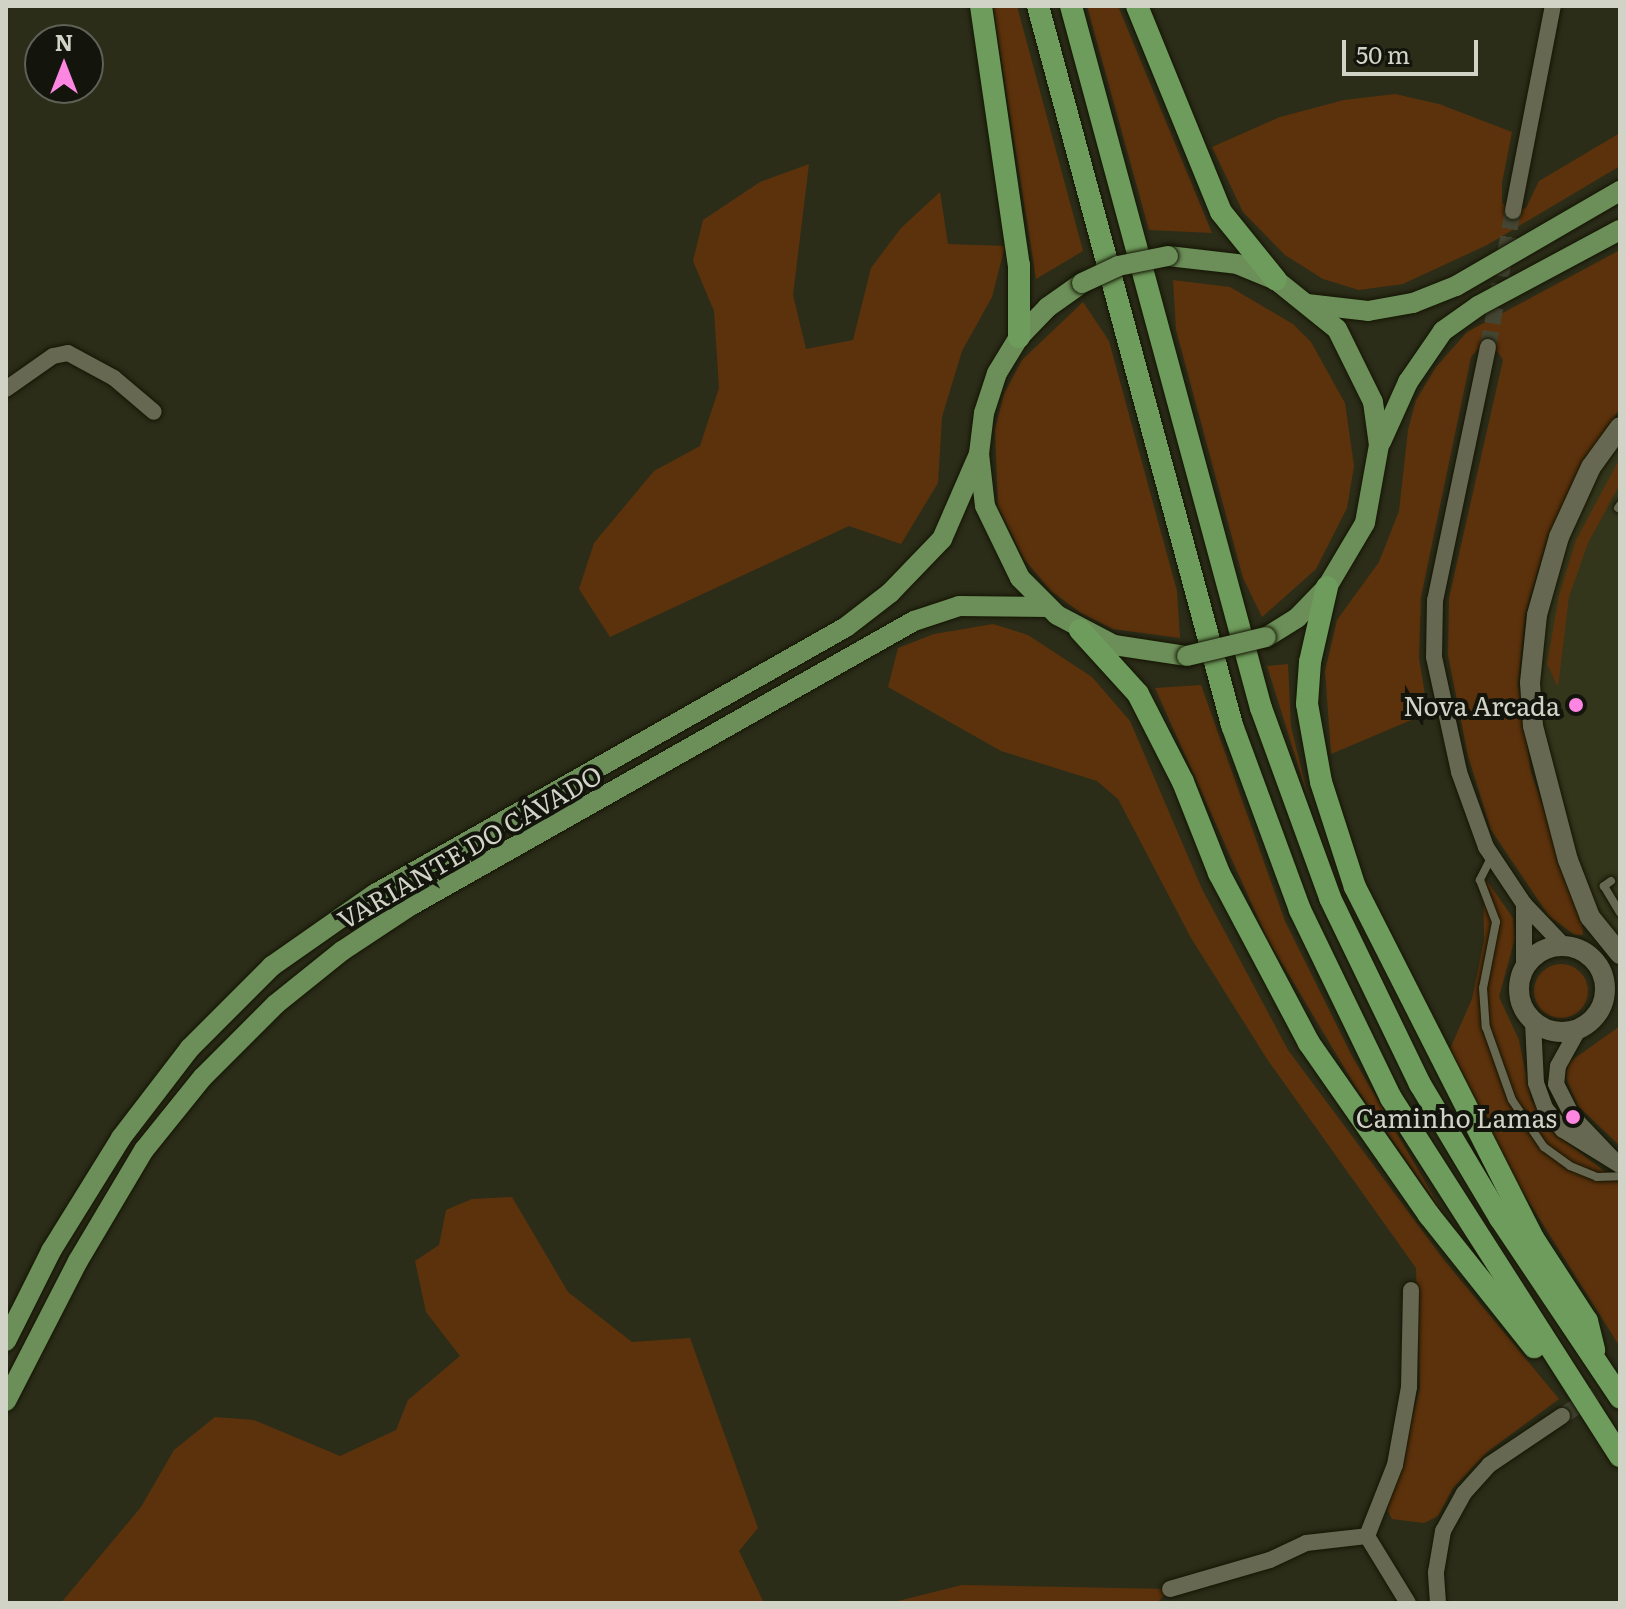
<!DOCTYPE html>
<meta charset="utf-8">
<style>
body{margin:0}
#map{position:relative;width:1626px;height:1609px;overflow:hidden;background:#2b2d19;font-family:Literata,serif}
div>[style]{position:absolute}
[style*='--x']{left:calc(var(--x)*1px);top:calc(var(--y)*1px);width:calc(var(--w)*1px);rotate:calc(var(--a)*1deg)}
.built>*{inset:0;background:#34361b}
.green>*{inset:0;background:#5c320c}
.round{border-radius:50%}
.minor-tunnel>*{height:16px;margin-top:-8px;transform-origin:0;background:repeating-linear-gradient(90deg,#444633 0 16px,transparent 0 24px)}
.roads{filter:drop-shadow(0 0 2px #141503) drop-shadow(0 0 2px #141503)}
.service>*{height:8px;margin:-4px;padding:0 4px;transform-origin:4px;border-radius:4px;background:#666852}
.minor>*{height:16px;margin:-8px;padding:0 8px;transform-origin:8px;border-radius:8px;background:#666852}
.tertiary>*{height:20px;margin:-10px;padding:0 10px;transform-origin:10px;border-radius:10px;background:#666852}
.tertiary>.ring{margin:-10px;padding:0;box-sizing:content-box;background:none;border:20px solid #666852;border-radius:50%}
.primary>*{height:20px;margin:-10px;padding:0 10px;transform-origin:10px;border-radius:10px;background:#6c8f59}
.trunk>*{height:22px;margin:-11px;padding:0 11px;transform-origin:11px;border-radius:11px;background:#6e9c5c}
.bridges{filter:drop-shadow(0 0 2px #141503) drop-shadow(0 0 2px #141503)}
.primary-bridge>*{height:20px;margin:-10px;padding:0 10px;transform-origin:10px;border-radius:10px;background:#6c8f59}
.dots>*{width:22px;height:22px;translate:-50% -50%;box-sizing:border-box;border:4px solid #13140c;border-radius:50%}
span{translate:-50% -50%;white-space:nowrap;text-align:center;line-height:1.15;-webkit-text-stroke:8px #13140c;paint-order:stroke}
.poi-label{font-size:26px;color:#d1d3c6}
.right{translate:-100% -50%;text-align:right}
.street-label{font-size:26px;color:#d1d3c6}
.frame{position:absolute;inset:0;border:8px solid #d1d3c6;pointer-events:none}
.north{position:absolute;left:24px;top:24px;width:80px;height:80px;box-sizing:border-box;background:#13140c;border:2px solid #5f6056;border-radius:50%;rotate:0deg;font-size:22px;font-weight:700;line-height:32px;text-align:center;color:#d1d3c6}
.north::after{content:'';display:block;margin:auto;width:28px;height:36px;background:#fd86e2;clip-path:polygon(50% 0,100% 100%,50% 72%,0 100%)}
.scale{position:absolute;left:1342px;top:40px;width:136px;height:36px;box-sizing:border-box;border:4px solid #d1d3c6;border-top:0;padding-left:10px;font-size:24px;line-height:28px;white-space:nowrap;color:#d1d3c6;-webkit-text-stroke:6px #13140c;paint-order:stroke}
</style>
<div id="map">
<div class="built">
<i style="clip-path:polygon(1620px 427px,1620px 954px,1568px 860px,1530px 683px,1559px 537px)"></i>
</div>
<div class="green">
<i style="clip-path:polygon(993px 6px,1017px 6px,1083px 251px,1036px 279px)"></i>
<i style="clip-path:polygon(1087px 6px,1118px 6px,1212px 233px,1149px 230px)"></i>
<i style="clip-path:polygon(1395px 94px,1439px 104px,1512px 132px,1502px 183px,1502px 203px,1513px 211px,1526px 208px,1539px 181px,1620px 133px,1620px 166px,1487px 245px,1403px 284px,1359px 290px,1323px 279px,1285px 255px,1243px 212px,1212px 147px,1280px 117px,1344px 100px)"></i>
<i style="clip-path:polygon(809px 164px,793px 295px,806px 349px,853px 340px,871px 268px,901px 228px,940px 192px,948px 244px,1005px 246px,992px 297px,962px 351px,942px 417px,938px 483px,901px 544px,849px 526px,610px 637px,579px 589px,594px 543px,654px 471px,700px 446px,719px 388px,714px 311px,693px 261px,703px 220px,760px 182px)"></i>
<i style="clip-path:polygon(1620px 250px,1620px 407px,1548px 536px,1525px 615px,1518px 684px,1531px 772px,1581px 915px,1583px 935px,1575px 935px,1549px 916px,1491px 830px,1468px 756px,1448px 655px,1449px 598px,1503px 360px,1497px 351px,1478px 349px,1471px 357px,1421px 597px,1419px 658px,1428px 713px,1331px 754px,1325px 671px,1337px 620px,1379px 562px,1399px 511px,1408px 430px,1416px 400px,1436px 367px,1467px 332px)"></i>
<i style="clip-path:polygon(1173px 280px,1230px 287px,1293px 324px,1311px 342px,1345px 403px,1354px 466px,1347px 508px,1316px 569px,1262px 617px,1243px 578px,1176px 330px)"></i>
<i style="clip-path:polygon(1083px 302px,1109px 341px,1177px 591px,1180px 638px,1113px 629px,1081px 613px,1051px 591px,1024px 559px,998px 507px,995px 429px,1004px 394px,1022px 360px)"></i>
<i style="clip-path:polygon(1620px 458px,1620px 484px,1588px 543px,1569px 597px,1558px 687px,1547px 664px,1559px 595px,1576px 540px)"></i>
<i style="clip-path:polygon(993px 624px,1028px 635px,1092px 677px,1130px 721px,1202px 889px,1288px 1050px,1444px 1260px,1559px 1399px,1487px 1452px,1453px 1488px,1438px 1516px,1424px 1523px,1392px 1519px,1387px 1510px,1420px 1388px,1416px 1268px,1267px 1059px,1191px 938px,1118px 799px,1097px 781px,1001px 751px,888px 687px,898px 648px,934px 634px)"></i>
<i style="clip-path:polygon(1288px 664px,1291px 726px,1308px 797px,1267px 666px)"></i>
<i style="clip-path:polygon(1201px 685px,1285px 921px,1352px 1056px,1445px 1216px,1357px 1089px,1267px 938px,1155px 688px)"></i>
<i style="clip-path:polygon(1483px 875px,1513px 918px,1515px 938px,1499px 997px,1519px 1040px,1531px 1100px,1558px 1136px,1620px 1183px,1620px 1347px,1520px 1188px,1450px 1049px,1472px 999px,1484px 940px)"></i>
<i class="round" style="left:1534px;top:964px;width:54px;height:54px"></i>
<i style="clip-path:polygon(1620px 1026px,1620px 1146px,1578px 1106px,1566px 1078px,1568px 1063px)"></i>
<i style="clip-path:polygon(512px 1197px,568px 1292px,632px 1342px,690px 1338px,758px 1528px,739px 1551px,764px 1603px,61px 1603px,141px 1507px,174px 1450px,215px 1417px,254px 1420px,340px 1456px,396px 1430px,408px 1400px,460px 1356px,426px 1312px,415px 1261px,439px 1245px,446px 1210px,472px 1199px)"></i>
<i style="clip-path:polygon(962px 1585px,1170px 1589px,1157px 1603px,890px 1603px)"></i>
</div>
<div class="minor-tunnel">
<i style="--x:1488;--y:347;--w:138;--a:-79.6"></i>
<i style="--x:1562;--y:1416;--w:68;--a:-33"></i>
</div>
<div class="roads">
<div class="service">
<i style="--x:1618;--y:508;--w:4;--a:-56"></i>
<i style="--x:1492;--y:856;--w:27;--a:117"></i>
<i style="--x:1480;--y:880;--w:45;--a:69.1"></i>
<i style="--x:1496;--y:922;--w:67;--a:101.1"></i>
<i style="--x:1483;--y:988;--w:39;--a:86"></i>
<i style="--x:1486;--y:1027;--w:77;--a:70.4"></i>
<i style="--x:1512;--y:1100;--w:57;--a:55.8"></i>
<i style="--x:1544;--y:1147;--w:32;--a:36"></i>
<i style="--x:1570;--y:1166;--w:29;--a:22"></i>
<i style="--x:1597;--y:1177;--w:23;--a:-2"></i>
<i style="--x:1611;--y:881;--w:9;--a:144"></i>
<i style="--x:1604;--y:886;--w:31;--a:59"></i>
</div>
<div class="minor">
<i style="--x:1513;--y:211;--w:209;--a:-79"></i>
<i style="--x:1488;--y:347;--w:258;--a:101.8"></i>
<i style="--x:1435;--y:600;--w:57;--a:91"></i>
<i style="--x:1434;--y:657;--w:118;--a:77.7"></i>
<i style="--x:1459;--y:772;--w:80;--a:70.2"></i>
<i style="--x:1486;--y:847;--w:69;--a:56.3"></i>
<i style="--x:1524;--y:904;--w:58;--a:46.4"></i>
<i style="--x:6;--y:389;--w:57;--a:-35.1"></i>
<i style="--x:53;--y:356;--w:15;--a:-11"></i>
<i style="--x:68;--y:353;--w:52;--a:28.5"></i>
<i style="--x:114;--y:378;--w:52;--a:40.4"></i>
<i style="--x:1524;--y:904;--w:64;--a:90"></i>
<i style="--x:1533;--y:1022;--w:61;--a:87.2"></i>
<i style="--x:1536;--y:1083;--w:27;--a:70"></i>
<i style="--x:1545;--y:1108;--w:28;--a:51"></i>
<i style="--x:1563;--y:1130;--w:67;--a:31.6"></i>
<i style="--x:1578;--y:1030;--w:41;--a:119.1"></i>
<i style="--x:1558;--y:1066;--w:18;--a:96"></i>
<i style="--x:1556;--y:1084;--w:37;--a:63"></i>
<i style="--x:1573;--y:1117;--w:57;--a:46.4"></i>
<i style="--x:1170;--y:1589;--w:104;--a:-16.2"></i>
<i style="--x:1270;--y:1560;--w:40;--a:-25"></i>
<i style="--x:1306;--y:1543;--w:61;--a:-6.5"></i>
<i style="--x:1408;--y:1603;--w:79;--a:-121.5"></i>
<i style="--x:1367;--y:1536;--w:76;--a:-68.5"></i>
<i style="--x:1395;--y:1465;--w:79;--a:-79.8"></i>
<i style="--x:1409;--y:1387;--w:97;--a:-88.8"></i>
<i style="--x:1438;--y:1603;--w:31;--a:-94"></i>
<i style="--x:1436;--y:1572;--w:42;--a:-80.3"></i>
<i style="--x:1443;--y:1531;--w:43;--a:-61.1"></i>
<i style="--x:1464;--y:1493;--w:38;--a:-48"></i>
<i style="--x:1489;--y:1465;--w:88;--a:-33.9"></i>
</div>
<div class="tertiary">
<i style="--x:1620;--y:427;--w:49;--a:125.9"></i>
<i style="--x:1591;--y:467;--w:77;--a:114.6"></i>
<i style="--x:1559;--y:537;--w:81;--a:105.8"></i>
<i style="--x:1537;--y:615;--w:68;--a:95.9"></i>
<i style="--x:1530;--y:683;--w:43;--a:86"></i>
<i style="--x:1533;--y:726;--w:138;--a:75.4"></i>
<i style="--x:1568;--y:860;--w:61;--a:68.9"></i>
<i style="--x:1590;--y:917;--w:48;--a:51"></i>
<i class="ring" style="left:1519px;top:946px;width:66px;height:66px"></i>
</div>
<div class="primary">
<i style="--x:1168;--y:256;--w:69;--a:6.6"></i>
<i style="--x:1237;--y:264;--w:42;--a:22.3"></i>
<i style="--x:1276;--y:280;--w:78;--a:38.8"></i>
<i style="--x:1337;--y:329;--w:81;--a:63.7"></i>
<i style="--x:1373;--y:402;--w:43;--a:82.1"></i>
<i style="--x:1379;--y:445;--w:79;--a:100.2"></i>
<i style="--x:1365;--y:523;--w:74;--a:120.7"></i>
<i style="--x:1327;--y:587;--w:43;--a:134.1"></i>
<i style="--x:1297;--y:618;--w:36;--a:148"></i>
<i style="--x:1082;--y:283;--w:42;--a:144.8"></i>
<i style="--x:1048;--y:307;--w:42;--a:134"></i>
<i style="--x:1019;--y:337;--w:42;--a:121.4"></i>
<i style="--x:997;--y:373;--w:42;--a:108"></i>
<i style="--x:984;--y:413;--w:41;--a:97"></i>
<i style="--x:979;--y:454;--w:52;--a:83.4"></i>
<i style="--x:985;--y:506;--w:80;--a:64.1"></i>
<i style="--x:1020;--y:578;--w:52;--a:45"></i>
<i style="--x:1057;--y:615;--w:64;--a:27.8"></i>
<i style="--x:1114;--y:645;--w:74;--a:8.6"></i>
<i style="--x:1307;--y:304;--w:61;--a:6.5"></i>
<i style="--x:1368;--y:311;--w:46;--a:-10.1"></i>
<i style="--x:1413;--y:303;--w:46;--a:-21.6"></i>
<i style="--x:1456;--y:286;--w:190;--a:-30.1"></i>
<i style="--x:1381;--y:442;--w:66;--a:-65.8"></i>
<i style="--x:1408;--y:382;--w:62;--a:-55.5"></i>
<i style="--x:1443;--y:331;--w:43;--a:-35.5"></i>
<i style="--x:1478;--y:306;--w:161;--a:-28.2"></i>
<i style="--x:6;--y:1341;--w:101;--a:-63.4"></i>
<i style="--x:51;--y:1251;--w:133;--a:-58.2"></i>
<i style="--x:121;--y:1138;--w:113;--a:-52.5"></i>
<i style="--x:190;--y:1048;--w:116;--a:-45"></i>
<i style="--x:272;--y:966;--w:126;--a:-35"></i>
<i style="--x:375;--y:894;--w:541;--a:-29.55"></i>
<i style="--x:846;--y:627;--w:56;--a:-37.7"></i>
<i style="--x:890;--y:593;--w:75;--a:-46.1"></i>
<i style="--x:942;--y:539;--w:93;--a:-66.5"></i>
<i style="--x:6;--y:1401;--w:157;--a:-62.8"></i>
<i style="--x:78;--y:1261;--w:129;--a:-59.3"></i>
<i style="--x:144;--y:1150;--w:94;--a:-51.1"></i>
<i style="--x:203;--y:1077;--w:103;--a:-45"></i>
<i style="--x:276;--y:1004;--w:85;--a:-38.8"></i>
<i style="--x:342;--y:951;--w:82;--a:-33.5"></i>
<i style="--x:410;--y:906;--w:579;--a:-29.49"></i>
<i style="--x:914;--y:621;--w:47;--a:-18.4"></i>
<i style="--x:959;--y:606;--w:89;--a:0.6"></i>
</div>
<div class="trunk">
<i style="--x:981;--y:6;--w:262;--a:81.7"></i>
<i style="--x:1019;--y:265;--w:72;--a:90"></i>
<i style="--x:1038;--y:6;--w:745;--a:74.9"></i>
<i style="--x:1232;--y:725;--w:197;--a:69.8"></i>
<i style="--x:1300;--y:910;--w:209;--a:64.2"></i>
<i style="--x:1391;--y:1098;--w:425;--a:57.4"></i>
<i style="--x:1071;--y:6;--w:727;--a:74.86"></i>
<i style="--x:1261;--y:708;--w:202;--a:70"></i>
<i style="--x:1330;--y:898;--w:207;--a:64.2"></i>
<i style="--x:1420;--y:1084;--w:156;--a:59.2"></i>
<i style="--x:1500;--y:1218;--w:216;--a:56.2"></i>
<i style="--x:1137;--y:6;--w:222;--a:67.8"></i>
<i style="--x:1221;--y:212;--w:87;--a:51"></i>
<i style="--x:1327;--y:587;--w:77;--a:102.8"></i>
<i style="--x:1310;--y:662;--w:42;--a:94.1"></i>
<i style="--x:1307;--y:704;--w:79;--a:79.8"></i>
<i style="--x:1321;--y:782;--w:110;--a:72.1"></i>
<i style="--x:1355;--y:887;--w:394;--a:63.1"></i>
<i style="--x:1533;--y:1238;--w:99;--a:57"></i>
<i style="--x:1587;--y:1321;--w:30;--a:76"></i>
<i style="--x:1080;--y:630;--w:86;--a:47.8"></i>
<i style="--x:1138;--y:694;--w:99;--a:62.9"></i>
<i style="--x:1183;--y:782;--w:98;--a:68.4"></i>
<i style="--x:1219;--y:873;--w:192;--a:62.1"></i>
<i style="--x:1309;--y:1043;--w:210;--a:55.1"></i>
<i style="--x:1429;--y:1215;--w:169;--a:51.5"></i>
</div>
</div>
<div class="bridges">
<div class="primary-bridge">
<i style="--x:1082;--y:283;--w:40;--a:-25"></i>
<i style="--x:1118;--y:266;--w:51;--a:-11.3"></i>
<i style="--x:1187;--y:656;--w:81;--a:-13.5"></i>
</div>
</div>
<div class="dots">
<i style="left:1576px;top:705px;background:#fd86e2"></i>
<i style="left:1573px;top:1117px;background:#fd86e2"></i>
</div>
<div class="poi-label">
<span class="right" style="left:1560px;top:705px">Nova Arcada</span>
<span class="right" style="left:1557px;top:1117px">Caminho Lamas</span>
</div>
<div class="street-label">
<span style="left:469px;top:846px;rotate:-30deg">VARIANTE DO CÁVADO</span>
</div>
<div class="frame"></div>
<div class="north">N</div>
<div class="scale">50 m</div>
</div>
